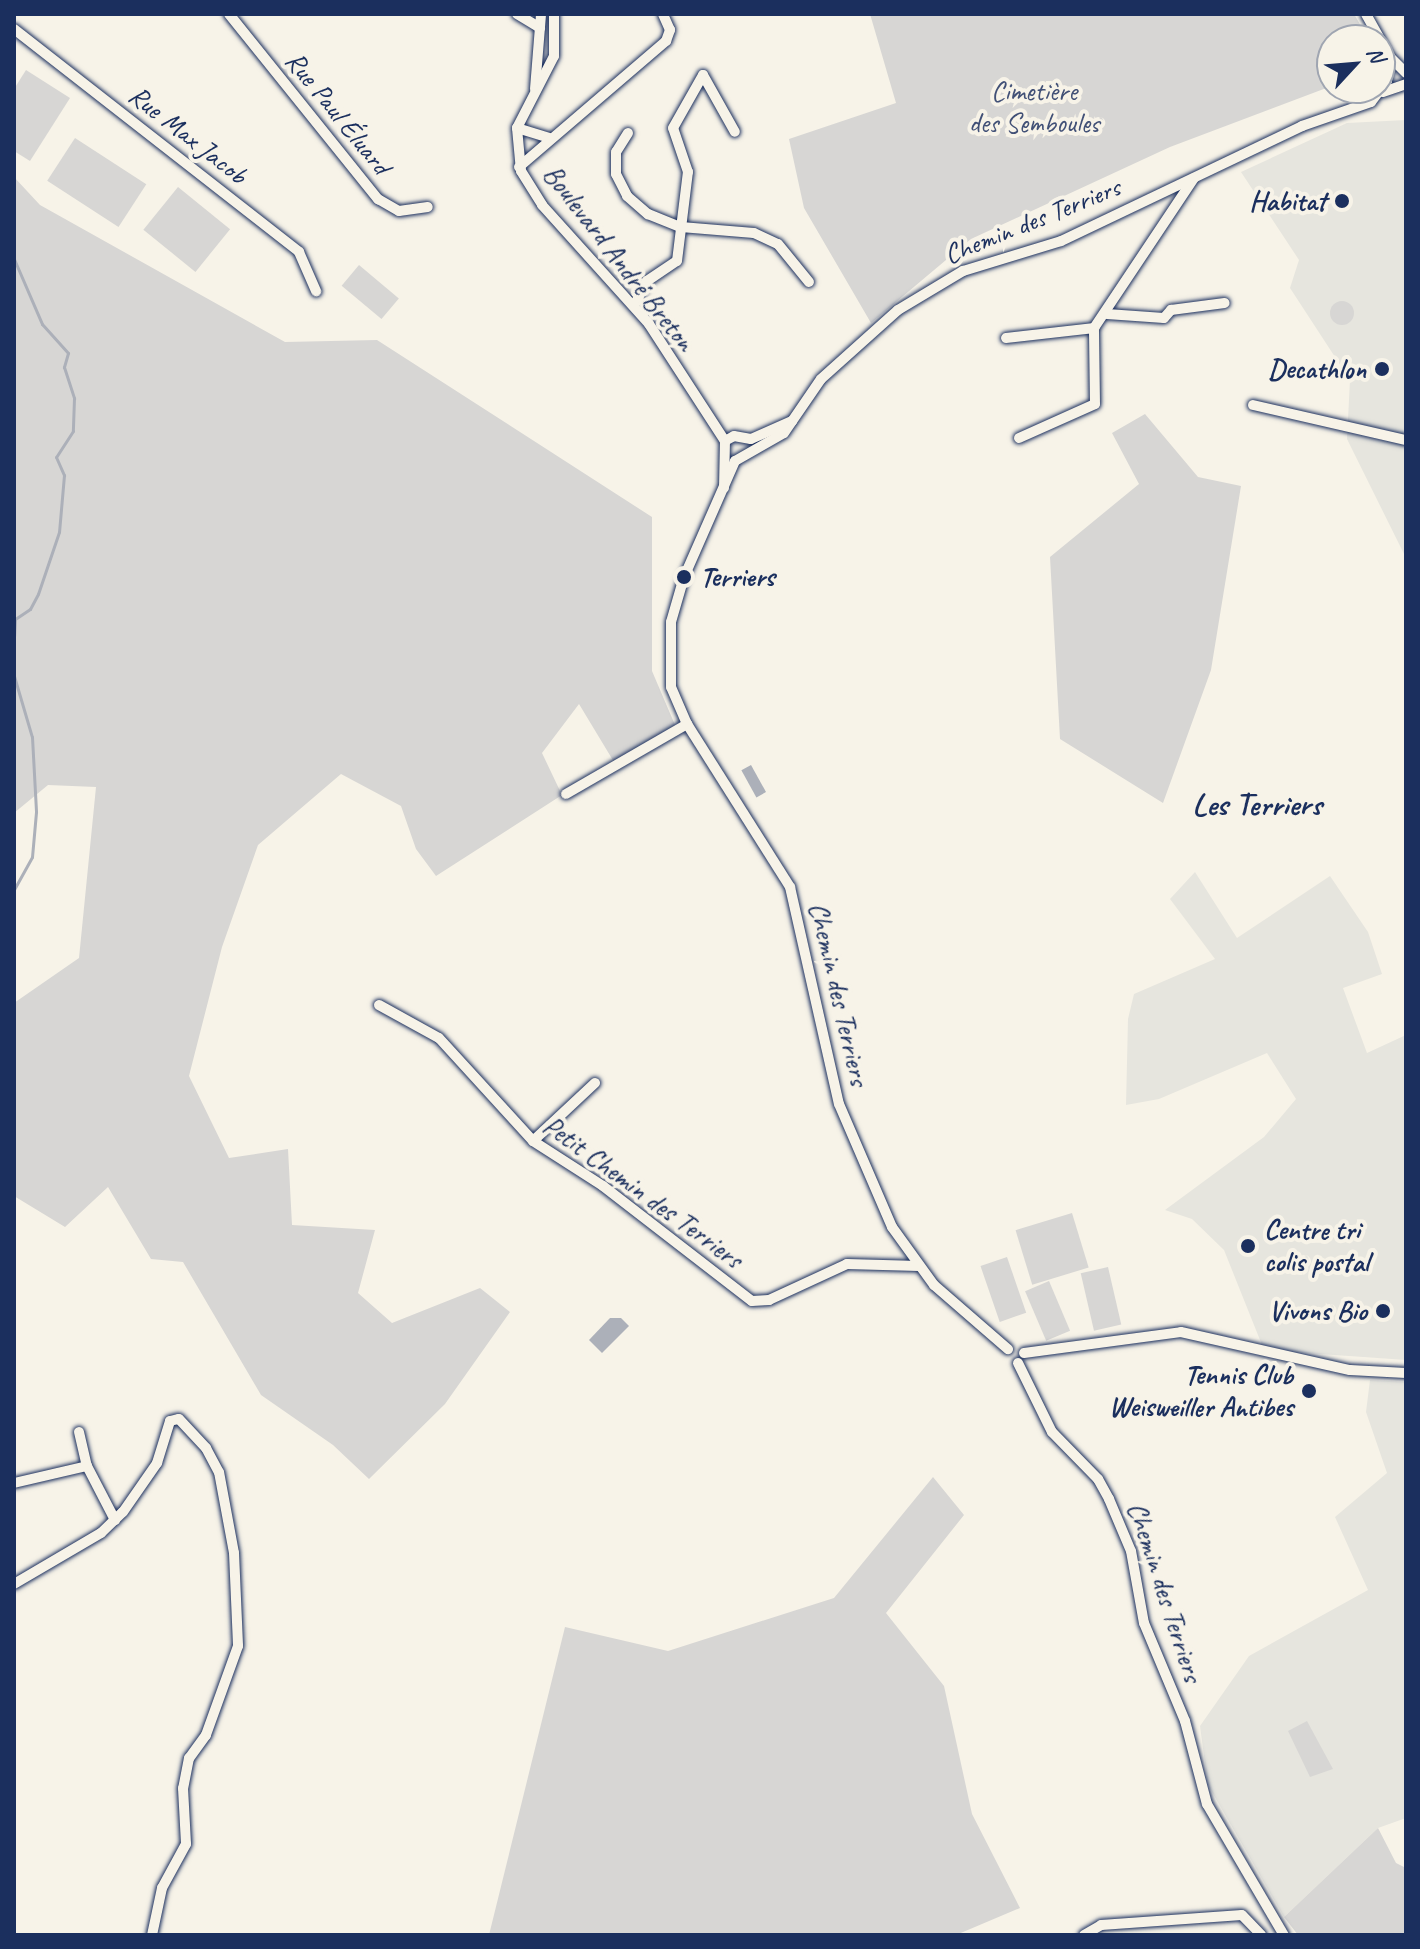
<!DOCTYPE html>
<meta charset="utf-8">
<style>
body{margin:0}
#map{position:relative;width:1420px;height:1949px;overflow:hidden;background:#f7f3e8;font-family:Caveat,sans-serif}
div>[style]{position:absolute}
[style*='--x']{left:calc(var(--x)*1px);top:calc(var(--y)*1px);width:calc(var(--w)*1px);rotate:calc(var(--a)*1deg)}
.built>*{inset:0;background:#e6e5de}
.green>*{inset:0;background:#d7d6d4;transform-origin:0 0}
.round{border-radius:50%}
.water>*{inset:0;background:#acb0b9;transform-origin:0 0}
.stream>*{height:3px;margin:-1.5px;padding:0 1.5px;transform-origin:1.5px;border-radius:1.5px;background:#acb0b9}
.roads{filter:drop-shadow(0 0 2px #1b2f5e) drop-shadow(0 0 2px #1b2f5e)}
.street>*{height:10px;margin:-5px;padding:0 5px;transform-origin:5px;border-radius:5px;background:#f7f3e8}
.dots>*{width:22px;height:22px;translate:-50% -50%;box-sizing:border-box;border:4px solid #f7f3e8;border-radius:50%}
span{translate:-50% -50%;white-space:nowrap;text-align:center;line-height:1.15;-webkit-text-stroke:8px #f7f3e8;paint-order:stroke}
.park-label{font-size:28px;color:#415076}
.street-label{font-size:28px;color:#1b2f5e}
.poi-label{font-size:28px;color:#1b2f5e;font-weight:700}
.right{translate:-100% -50%;text-align:right}
.left{translate:0 -50%;text-align:left}
.quarter-label{font-size:32px;color:#1b2f5e;font-weight:700}
.frame{position:absolute;inset:0;border:16px solid #1b2f5e;pointer-events:none}
.north{position:absolute;left:1316px;top:24px;width:80px;height:80px;box-sizing:border-box;background:#f7f3e8;border:2px solid #9fa5b1;border-radius:50%;rotate:64deg;font-size:22px;font-weight:700;line-height:32px;text-align:center;color:#1b2f5e}
.north::after{content:'';display:block;margin:auto;width:28px;height:36px;background:#1b2f5e;clip-path:polygon(50% 0,100% 100%,50% 72%,0 100%)}
</style>
<div id="map">
<div class="built">
<i style="clip-path:polygon(1406px 120px,1406px 558px,1347px 439px,1350px 380px,1290px 288px,1299px 260px,1241px 172px,1347px 123px)"></i>
<i style="clip-path:polygon(1195px 872px,1237px 938px,1330px 876px,1368px 932px,1382px 974px,1343px 988px,1367px 1053px,1406px 1035px,1406px 1360px,1264px 1350px,1224px 1250px,1192px 1219px,1165px 1210px,1264px 1137px,1296px 1099px,1267px 1053px,1159px 1099px,1126px 1105px,1128px 1019px,1134px 994px,1215px 959px,1170px 899px)"></i>
<i style="clip-path:polygon(1370px 1380px,1406px 1382px,1406px 1818px,1378px 1828px,1284px 1917px,1208px 1785px,1200px 1726px,1249px 1656px,1368px 1590px,1335px 1517px,1387px 1473px,1366px 1412px)"></i>
</div>
<div class="green">
<i style="clip-path:polygon(870px 14px,1354px 14px,1369px 40px,1332px 40px,1329px 87px,1170px 147px,971px 239px,871px 323px,804px 208px,789px 139px,896px 103px)"></i>
<i style="clip-path:polygon(26px 70px,70px 98px,30px 161px,14px 151px,14px 89px)"></i>
<i style="left:75px;top:138px;width:85px;height:51px;rotate:33deg"></i>
<i style="clip-path:polygon(14px 177px,40px 205px,285px 342px,377px 340px,652px 517px,652px 671px,675px 725px,614px 762px,579px 704px,542px 753px,562px 795px,436px 876px,416px 849px,401px 806px,341px 774px,258px 845px,222px 947px,189px 1076px,229px 1158px,288px 1149px,292px 1225px,375px 1230px,358px 1293px,392px 1323px,480px 1288px,510px 1312px,445px 1404px,369px 1479px,333px 1445px,261px 1395px,183px 1262px,151px 1259px,108px 1187px,65px 1227px,14px 1196px,14px 1003px,79px 958px,96px 787px,48px 785px,14px 813px)"></i>
<i style="left:178px;top:187px;width:67px;height:55px;rotate:39deg"></i>
<i style="left:359px;top:265px;width:52px;height:27px;rotate:40deg"></i>
<i class="round" style="left:1330px;top:301px;width:24px;height:24px"></i>
<i style="clip-path:polygon(1145px 414px,1198px 477px,1241px 486px,1211px 670px,1163px 803px,1060px 739px,1050px 557px,1139px 484px,1112px 433px)"></i>
<i style="left:1072px;top:1213px;width:57px;height:59px;rotate:73deg"></i>
<i style="left:1007px;top:1257px;width:59px;height:28px;rotate:71deg"></i>
<i style="left:1108px;top:1267px;width:59px;height:28px;rotate:77deg"></i>
<i style="left:1049px;top:1281px;width:54px;height:26px;rotate:67deg"></i>
<i style="clip-path:polygon(933px 1477px,964px 1515px,886px 1613px,944px 1686px,972px 1814px,1020px 1908px,956px 1935px,489px 1935px,565px 1627px,668px 1651px,834px 1598px)"></i>
<i style="clip-path:polygon(1307px 1721px,1333px 1769px,1310px 1777px,1288px 1731px)"></i>
<i style="clip-path:polygon(1378px 1828px,1396px 1863px,1406px 1868px,1406px 1935px,1298px 1935px,1284px 1917px)"></i>
</div>
<div class="water">
<i style="left:751px;top:765px;width:31px;height:11px;rotate:61deg"></i>
<i style="clip-path:polygon(610px 1318px,621px 1318px,629px 1326px,602px 1353px,589px 1340px)"></i>
</div>
<div class="stream">
<i style="--x:14;--y:259;--w:71;--a:66.7"></i>
<i style="--x:42;--y:324;--w:39;--a:48"></i>
<i style="--x:68;--y:353;--w:15;--a:106"></i>
<i style="--x:64;--y:367;--w:33;--a:72"></i>
<i style="--x:74;--y:398;--w:33;--a:92"></i>
<i style="--x:73;--y:431;--w:31;--a:123"></i>
<i style="--x:56;--y:457;--w:20;--a:66"></i>
<i style="--x:64;--y:475;--w:57;--a:95"></i>
<i style="--x:59;--y:532;--w:65;--a:108.7"></i>
<i style="--x:38;--y:594;--w:17;--a:118"></i>
<i style="--x:30;--y:609;--w:18;--a:146"></i>
<i style="--x:15;--y:619;--w:17;--a:93"></i>
<i style="--x:14;--y:676;--w:64;--a:73.6"></i>
<i style="--x:32;--y:737;--w:75;--a:86.9"></i>
<i style="--x:36;--y:812;--w:45;--a:95.1"></i>
<i style="--x:32;--y:857;--w:38;--a:119"></i>
</div>
<div class="roads">
<div class="street">
<i style="--x:229;--y:14;--w:238;--a:51.2"></i>
<i style="--x:378;--y:199;--w:24;--a:30"></i>
<i style="--x:399;--y:211;--w:29;--a:-8"></i>
<i style="--x:517;--y:14;--w:27;--a:31"></i>
<i style="--x:554;--y:14;--w:42;--a:90"></i>
<i style="--x:554;--y:56;--w:81;--a:117.2"></i>
<i style="--x:517;--y:128;--w:43;--a:84.7"></i>
<i style="--x:521;--y:171;--w:40;--a:58"></i>
<i style="--x:542;--y:205;--w:160;--a:48"></i>
<i style="--x:649;--y:324;--w:140;--a:57"></i>
<i style="--x:14;--y:29;--w:362;--a:38"></i>
<i style="--x:299;--y:252;--w:43;--a:66.4"></i>
<i style="--x:1390;--y:57;--w:23;--a:45"></i>
<i style="--x:535;--y:89;--w:75;--a:-85.4"></i>
<i style="--x:1383;--y:92;--w:24;--a:-19"></i>
<i style="--x:517;--y:128;--w:34;--a:17"></i>
<i style="--x:628;--y:133;--w:22;--a:122"></i>
<i style="--x:616;--y:152;--w:22;--a:90"></i>
<i style="--x:616;--y:174;--w:25;--a:63"></i>
<i style="--x:627;--y:196;--w:28;--a:41"></i>
<i style="--x:648;--y:214;--w:35;--a:22"></i>
<i style="--x:681;--y:227;--w:73;--a:4.7"></i>
<i style="--x:754;--y:233;--w:26;--a:25"></i>
<i style="--x:778;--y:244;--w:49;--a:50.8"></i>
<i style="--x:519;--y:167;--w:194;--a:-40.6"></i>
<i style="--x:666;--y:41;--w:12;--a:-70"></i>
<i style="--x:670;--y:30;--w:17;--a:-114"></i>
<i style="--x:634;--y:306;--w:28;--a:-63"></i>
<i style="--x:647;--y:281;--w:36;--a:-34"></i>
<i style="--x:677;--y:261;--w:90;--a:-83"></i>
<i style="--x:688;--y:172;--w:46;--a:-108.8"></i>
<i style="--x:673;--y:128;--w:61;--a:-60.5"></i>
<i style="--x:703;--y:75;--w:65;--a:60.7"></i>
<i style="--x:1107;--y:314;--w:57;--a:4"></i>
<i style="--x:1164;--y:318;--w:11;--a:-49"></i>
<i style="--x:1171;--y:310;--w:54;--a:-7.4"></i>
<i style="--x:1006;--y:338;--w:89;--a:-6.5"></i>
<i style="--x:1253;--y:405;--w:157;--a:12.9"></i>
<i style="--x:1019;--y:438;--w:83;--a:-24.1"></i>
<i style="--x:1095;--y:404;--w:76;--a:-90.8"></i>
<i style="--x:1094;--y:328;--w:180;--a:-56.3"></i>
<i style="--x:725;--y:441;--w:10;--a:-29"></i>
<i style="--x:734;--y:436;--w:17;--a:10"></i>
<i style="--x:751;--y:439;--w:45;--a:-23.7"></i>
<i style="--x:735;--y:461;--w:127;--a:113.7"></i>
<i style="--x:684;--y:577;--w:47;--a:106.1"></i>
<i style="--x:671;--y:622;--w:65;--a:90"></i>
<i style="--x:671;--y:687;--w:40;--a:66.6"></i>
<i style="--x:687;--y:724;--w:193;--a:57.7"></i>
<i style="--x:790;--y:887;--w:222;--a:77.3"></i>
<i style="--x:839;--y:1104;--w:134;--a:66.7"></i>
<i style="--x:892;--y:1227;--w:72;--a:54.1"></i>
<i style="--x:934;--y:1285;--w:98;--a:40.9"></i>
<i style="--x:735;--y:461;--w:56;--a:-29.7"></i>
<i style="--x:784;--y:433;--w:65;--a:-55.6"></i>
<i style="--x:821;--y:379;--w:103;--a:-41.9"></i>
<i style="--x:898;--y:310;--w:76;--a:-31"></i>
<i style="--x:963;--y:271;--w:102;--a:-17"></i>
<i style="--x:1061;--y:241;--w:267;--a:-25.5"></i>
<i style="--x:1302;--y:126;--w:73;--a:-19.2"></i>
<i style="--x:1371;--y:102;--w:26;--a:-53"></i>
<i style="--x:1387;--y:81;--w:24;--a:-83"></i>
<i style="--x:1390;--y:57;--w:49;--a:-119.2"></i>
<i style="--x:724;--y:488;--w:47;--a:-88.8"></i>
<i style="--x:566;--y:794;--w:140;--a:-30"></i>
<i style="--x:379;--y:1005;--w:68;--a:28.8"></i>
<i style="--x:439;--y:1038;--w:139;--a:47.6"></i>
<i style="--x:533;--y:1141;--w:83;--a:32.7"></i>
<i style="--x:603;--y:1186;--w:188;--a:37.7"></i>
<i style="--x:752;--y:1301;--w:17;--a:-3"></i>
<i style="--x:769;--y:1300;--w:86;--a:-24.8"></i>
<i style="--x:847;--y:1264;--w:72;--a:1.6"></i>
<i style="--x:533;--y:1141;--w:85;--a:-43.1"></i>
<i style="--x:1024;--y:1353;--w:158;--a:-7.6"></i>
<i style="--x:1181;--y:1332;--w:173;--a:12.7"></i>
<i style="--x:1350;--y:1370;--w:56;--a:3.1"></i>
<i style="--x:1018;--y:1363;--w:77;--a:63.8"></i>
<i style="--x:1052;--y:1432;--w:66;--a:45.6"></i>
<i style="--x:1098;--y:1479;--w:23;--a:61"></i>
<i style="--x:1109;--y:1499;--w:56;--a:67.1"></i>
<i style="--x:1131;--y:1551;--w:73;--a:79.8"></i>
<i style="--x:1144;--y:1623;--w:106;--a:67.3"></i>
<i style="--x:1185;--y:1721;--w:86;--a:75.2"></i>
<i style="--x:1207;--y:1804;--w:152;--a:59.6"></i>
<i style="--x:79;--y:1432;--w:35;--a:77"></i>
<i style="--x:14;--y:1483;--w:75;--a:-13.1"></i>
<i style="--x:87;--y:1466;--w:61;--a:62.6"></i>
<i style="--x:14;--y:1584;--w:101;--a:-30.4"></i>
<i style="--x:101;--y:1533;--w:30;--a:-44"></i>
<i style="--x:123;--y:1512;--w:60;--a:-55.2"></i>
<i style="--x:157;--y:1463;--w:44;--a:-72.8"></i>
<i style="--x:170;--y:1421;--w:9;--a:-13"></i>
<i style="--x:179;--y:1419;--w:40;--a:47"></i>
<i style="--x:206;--y:1448;--w:27;--a:62"></i>
<i style="--x:219;--y:1472;--w:82;--a:79.5"></i>
<i style="--x:234;--y:1553;--w:93;--a:87.5"></i>
<i style="--x:238;--y:1646;--w:95;--a:109.8"></i>
<i style="--x:206;--y:1735;--w:29;--a:126"></i>
<i style="--x:189;--y:1758;--w:31;--a:101"></i>
<i style="--x:183;--y:1788;--w:56;--a:86.9"></i>
<i style="--x:186;--y:1844;--w:50;--a:118.6"></i>
<i style="--x:162;--y:1888;--w:48;--a:102"></i>
<i style="--x:1084;--y:1935;--w:20;--a:-30"></i>
<i style="--x:1101;--y:1925;--w:141;--a:-4.1"></i>
<i style="--x:1242;--y:1915;--w:28;--a:46"></i>
</div>
</div>
<div class="dots">
<i style="left:1342px;top:201px;background:#1b2f5e"></i>
<i style="left:1382px;top:369px;background:#1b2f5e"></i>
<i style="left:684px;top:577px;background:#1b2f5e"></i>
<i style="left:1248px;top:1246px;background:#1b2f5e"></i>
<i style="left:1383px;top:1311px;background:#1b2f5e"></i>
<i style="left:1309px;top:1391px;background:#1b2f5e"></i>
</div>
<div class="park-label">
<span style="left:1034px;top:107px">Cimetière<br>des Semboules</span>
</div>
<div class="street-label">
<span style="left:338px;top:113px;rotate:51deg">Rue Paul Éluard</span>
<span style="left:188px;top:135px;rotate:38deg">Rue Max Jacob</span>
<span style="left:1032px;top:221px;rotate:-22deg">Chemin des Terriers</span>
<span style="left:619px;top:258px;rotate:52deg">Boulevard André Breton</span>
<span style="left:839px;top:994px;rotate:77deg">Chemin des Terriers</span>
<span style="left:643px;top:1192px;rotate:36deg">Petit Chemin des Terriers</span>
<span style="left:1165px;top:1592px;rotate:72deg">Chemin des Terriers</span>
</div>
<div class="poi-label">
<span class="right" style="left:1326px;top:201px">Habitat</span>
<span class="right" style="left:1366px;top:369px">Decathlon</span>
<span class="left" style="left:700px;top:577px">Terriers</span>
<span class="left" style="left:1264px;top:1246px">Centre tri<br>colis postal</span>
<span class="right" style="left:1367px;top:1311px">Vivons Bio</span>
<span class="right" style="left:1293px;top:1391px">Tennis Club<br>Weisweiller Antibes</span>
</div>
<div class="quarter-label">
<span style="left:1257px;top:805px">Les Terriers</span>
</div>
<div class="frame"></div>
<div class="north">N</div>
</div>
